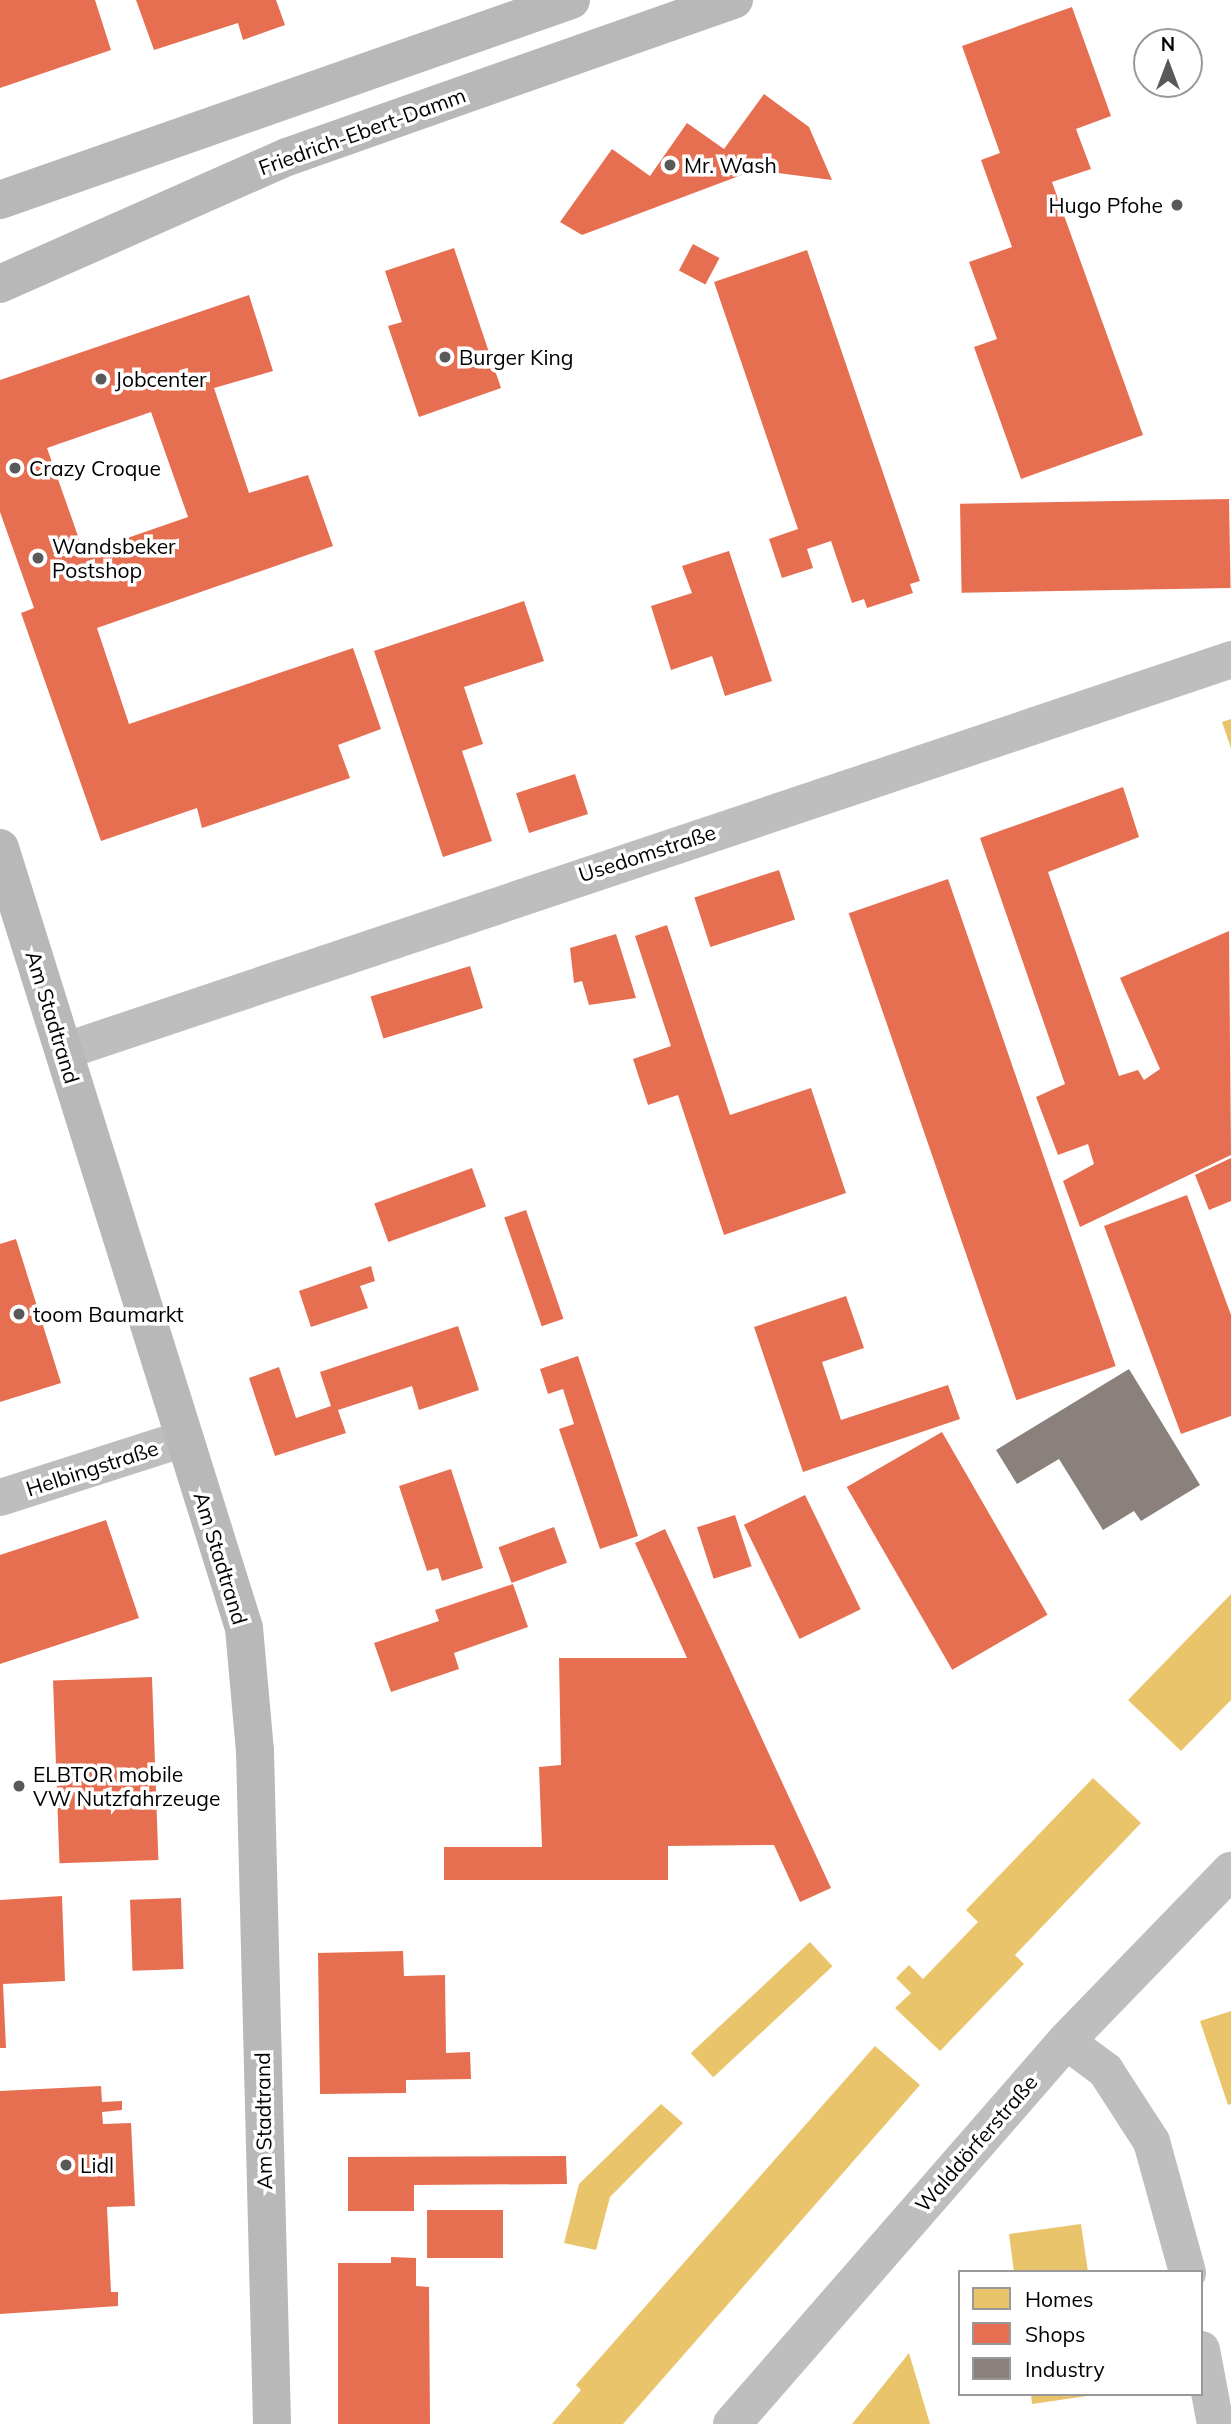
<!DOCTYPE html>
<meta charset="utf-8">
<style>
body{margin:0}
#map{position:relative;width:1231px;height:2424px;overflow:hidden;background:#fff;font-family:Mulish,sans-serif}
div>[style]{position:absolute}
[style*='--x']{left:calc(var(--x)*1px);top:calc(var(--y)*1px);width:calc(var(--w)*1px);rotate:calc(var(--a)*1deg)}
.homes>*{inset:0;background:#e9c46a;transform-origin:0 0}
.shops>*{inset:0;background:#e76f51;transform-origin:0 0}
.industry>*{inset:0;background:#8a817c}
.minor>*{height:37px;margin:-18.5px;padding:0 18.5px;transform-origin:18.5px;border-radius:18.5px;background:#bebebe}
.tertiary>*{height:38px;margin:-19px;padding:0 19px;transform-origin:19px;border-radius:19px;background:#bebebe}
.secondary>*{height:38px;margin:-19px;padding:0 19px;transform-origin:19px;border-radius:19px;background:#b8b8b8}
.dots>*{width:19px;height:19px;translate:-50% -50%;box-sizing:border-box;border:4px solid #fff;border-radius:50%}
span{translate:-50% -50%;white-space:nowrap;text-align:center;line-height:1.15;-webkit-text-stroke:7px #fff;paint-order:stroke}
.street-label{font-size:21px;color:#000}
.poi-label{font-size:21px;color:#000}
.left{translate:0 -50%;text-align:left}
.right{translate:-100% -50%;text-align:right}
.legend{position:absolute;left:958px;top:2270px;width:245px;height:126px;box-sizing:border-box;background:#fff;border:2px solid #999;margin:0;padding:9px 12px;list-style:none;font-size:21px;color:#000}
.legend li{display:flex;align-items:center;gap:14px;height:35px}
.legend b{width:35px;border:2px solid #999}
.north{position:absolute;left:1133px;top:28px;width:70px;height:70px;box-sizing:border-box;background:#fff;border:2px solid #999;border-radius:50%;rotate:0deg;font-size:19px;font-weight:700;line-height:28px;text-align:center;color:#000}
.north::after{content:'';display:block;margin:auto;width:24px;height:32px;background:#595959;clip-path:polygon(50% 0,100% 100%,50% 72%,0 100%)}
</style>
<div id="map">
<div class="homes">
<i style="clip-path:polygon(1231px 719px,1231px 748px,1222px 722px)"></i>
<i style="clip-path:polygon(1231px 1594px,1231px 1700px,1181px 1751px,1128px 1700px)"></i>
<i style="clip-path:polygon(1093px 1778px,1141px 1823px,1015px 1955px,1024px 1964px,940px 2051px,895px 2008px,911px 1993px,896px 1978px,909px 1965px,923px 1979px,978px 1922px,966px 1910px)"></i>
<i style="left:810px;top:1942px;width:33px;height:163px;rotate:47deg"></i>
<i style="clip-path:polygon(1231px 2011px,1231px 2104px,1228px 2105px,1200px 2021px)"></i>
<i style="clip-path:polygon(875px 2046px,920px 2085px,623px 2424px,552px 2424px,581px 2390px,576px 2385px)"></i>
<i style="clip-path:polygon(661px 2104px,683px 2123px,610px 2197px,596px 2250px,564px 2243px,579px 2184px)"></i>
<i style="clip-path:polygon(1081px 2224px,1088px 2272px,1014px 2272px,1009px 2234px)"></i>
<i style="clip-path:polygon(909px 2353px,930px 2424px,852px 2424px,877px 2393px)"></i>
<i style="clip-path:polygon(1031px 2394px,1087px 2394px,1087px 2396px,1032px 2404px)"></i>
</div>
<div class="shops">
<i style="clip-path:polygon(0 0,95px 0,111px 50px,0 88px)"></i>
<i style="clip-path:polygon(136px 0,276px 0,285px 25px,243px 40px,238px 23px,154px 50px)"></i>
<i style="clip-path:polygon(1072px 7px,1111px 116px,1076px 129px,1091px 169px,1052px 182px,1143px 435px,1021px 479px,974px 347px,997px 339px,969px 262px,1012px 247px,981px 160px,1000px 153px,962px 46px)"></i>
<i style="clip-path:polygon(764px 94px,809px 127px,832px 180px,755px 170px,582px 235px,560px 222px,612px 149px,650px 176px,687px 123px,724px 149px)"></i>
<i style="left:693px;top:244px;width:30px;height:30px;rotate:28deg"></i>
<i style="clip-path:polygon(454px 248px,501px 388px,419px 417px,388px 326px,402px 322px,385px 271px)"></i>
<i style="clip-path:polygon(807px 250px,920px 581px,910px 584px,913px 593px,867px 608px,864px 599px,852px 603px,831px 541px,807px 549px,813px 568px,782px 578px,769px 539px,798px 529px,714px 282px)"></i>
<i style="clip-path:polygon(evenodd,249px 295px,273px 371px,214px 388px,249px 493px,308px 475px,333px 546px,97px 628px,129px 724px,353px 648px,381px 729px,338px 745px,350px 778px,202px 828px,197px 808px,101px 841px,21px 613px,34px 608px,0 512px,0 380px,249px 295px,151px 412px,188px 517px,84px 553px,47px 448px,151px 412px)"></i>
<i style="left:1229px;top:499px;width:89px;height:269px;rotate:89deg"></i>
<i style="clip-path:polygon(729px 551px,772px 681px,725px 696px,712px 656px,671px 670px,651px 606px,692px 593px,682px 566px)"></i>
<i style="clip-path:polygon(524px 601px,544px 661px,464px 687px,483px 744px,462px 751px,492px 841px,443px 857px,374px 651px)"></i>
<i style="left:575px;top:774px;width:42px;height:62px;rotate:72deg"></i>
<i style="clip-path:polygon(1123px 787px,1139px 837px,1048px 872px,1119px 1076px,1138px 1070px,1144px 1080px,1160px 1069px,1120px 978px,1229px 931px,1231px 1155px,1080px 1227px,1063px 1181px,1094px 1164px,1088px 1144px,1058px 1155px,1036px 1097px,1065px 1084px,980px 838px)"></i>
<i style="left:779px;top:870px;width:52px;height:89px;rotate:72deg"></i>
<i style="left:948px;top:879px;width:515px;height:105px;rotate:71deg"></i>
<i style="clip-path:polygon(667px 925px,730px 1115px,811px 1088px,846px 1193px,724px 1235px,678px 1095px,648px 1105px,633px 1059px,671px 1046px,635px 936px)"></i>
<i style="clip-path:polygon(616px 934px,636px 998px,589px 1005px,582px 981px,574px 983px,570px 948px)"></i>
<i style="left:470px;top:966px;width:44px;height:104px;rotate:73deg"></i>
<i style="clip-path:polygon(1231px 1158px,1231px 1201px,1209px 1210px,1195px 1175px)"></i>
<i style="left:472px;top:1168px;width:41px;height:104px;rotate:70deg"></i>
<i style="clip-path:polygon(1187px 1195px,1231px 1315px,1231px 1416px,1181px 1434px,1104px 1226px)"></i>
<i style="left:526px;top:1210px;width:115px;height:23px;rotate:71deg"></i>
<i style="clip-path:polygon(16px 1239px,61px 1383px,0 1402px,0 1244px)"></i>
<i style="clip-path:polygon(371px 1266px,375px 1281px,360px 1286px,368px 1308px,311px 1327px,299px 1291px)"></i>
<i style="clip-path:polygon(846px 1296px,864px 1348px,822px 1362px,841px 1420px,948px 1385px,960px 1419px,803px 1472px,754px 1327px)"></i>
<i style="clip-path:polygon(458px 1326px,479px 1390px,419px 1410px,412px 1386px,338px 1410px,346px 1433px,275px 1456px,249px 1378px,279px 1367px,296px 1418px,331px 1406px,320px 1372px)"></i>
<i style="clip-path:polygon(578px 1356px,638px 1536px,600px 1549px,559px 1429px,574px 1424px,563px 1389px,548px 1394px,540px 1369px)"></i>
<i style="left:942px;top:1432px;width:211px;height:110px;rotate:60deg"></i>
<i style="clip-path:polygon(451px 1469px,483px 1568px,442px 1581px,438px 1568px,427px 1571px,399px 1486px)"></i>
<i style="left:805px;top:1495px;width:127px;height:68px;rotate:64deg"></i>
<i style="left:735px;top:1515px;width:54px;height:40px;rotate:72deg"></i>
<i style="clip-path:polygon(106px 1520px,139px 1618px,0 1664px,0 1555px)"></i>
<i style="left:554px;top:1527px;width:38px;height:59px;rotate:70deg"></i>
<i style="clip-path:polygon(665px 1529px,831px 1888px,800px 1902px,774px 1845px,668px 1846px,668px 1880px,444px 1880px,444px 1847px,542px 1847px,539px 1767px,561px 1765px,559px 1658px,687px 1658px,635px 1543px)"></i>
<i style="clip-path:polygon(513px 1584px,528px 1627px,454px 1653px,459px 1669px,391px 1692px,374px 1643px,439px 1621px,435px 1610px)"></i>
<i style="left:152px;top:1677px;width:183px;height:99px;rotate:88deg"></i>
<i style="clip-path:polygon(62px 1896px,65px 1981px,3px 1984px,6px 2048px,0 2048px,0 1900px)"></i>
<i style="left:181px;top:1898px;width:71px;height:51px;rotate:88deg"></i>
<i style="clip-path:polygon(403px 1951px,404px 1976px,445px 1975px,446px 2053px,470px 2052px,471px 2079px,406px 2080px,406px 2093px,320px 2094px,318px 1953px)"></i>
<i style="clip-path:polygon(101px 2086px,102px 2102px,122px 2101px,122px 2110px,102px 2112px,103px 2124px,131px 2123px,135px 2206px,107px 2207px,111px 2292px,118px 2292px,118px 2306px,0 2314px,0 2091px)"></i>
<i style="clip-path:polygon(566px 2156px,567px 2184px,414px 2185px,414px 2211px,348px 2211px,348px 2157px)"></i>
<i style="left:427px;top:2210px;width:76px;height:48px"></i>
<i style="clip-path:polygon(391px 2257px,416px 2258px,416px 2286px,429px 2287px,430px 2424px,338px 2424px,338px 2263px,391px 2263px)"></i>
</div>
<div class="industry">
<i style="clip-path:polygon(1129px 1369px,1200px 1485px,1141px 1521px,1134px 1511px,1103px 1530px,1059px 1459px,1017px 1484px,996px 1450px)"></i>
</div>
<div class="minor">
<i style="--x:63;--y:1051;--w:1232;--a:-18.55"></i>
<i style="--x:0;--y:1497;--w:193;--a:-17.8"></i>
<i style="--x:1066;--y:2041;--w:49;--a:36.6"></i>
<i style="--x:1105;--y:2070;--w:85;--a:57.1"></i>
<i style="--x:1151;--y:2141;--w:136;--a:74.6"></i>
<i style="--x:1201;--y:2349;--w:76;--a:79.4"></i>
</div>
<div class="tertiary">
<i style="--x:732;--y:2424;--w:508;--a:-48.91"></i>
<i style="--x:1066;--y:2041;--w:237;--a:-45.9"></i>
</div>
<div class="secondary">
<i style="--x:0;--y:200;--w:605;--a:-19.3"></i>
<i style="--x:0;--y:284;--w:314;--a:-23.9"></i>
<i style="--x:287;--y:157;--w:474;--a:-19.4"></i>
<i style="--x:0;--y:848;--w:817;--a:72.63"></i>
<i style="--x:244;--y:1628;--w:123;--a:84.9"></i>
<i style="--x:255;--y:1751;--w:673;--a:88.55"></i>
</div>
<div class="dots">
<i style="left:670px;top:165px;background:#595959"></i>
<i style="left:1177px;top:205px;background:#595959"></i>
<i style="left:445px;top:357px;background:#595959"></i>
<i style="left:101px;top:379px;background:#595959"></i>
<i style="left:15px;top:468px;background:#595959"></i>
<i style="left:38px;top:558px;background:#595959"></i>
<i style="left:19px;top:1314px;background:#595959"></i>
<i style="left:19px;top:1786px;background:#595959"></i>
<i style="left:66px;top:2165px;background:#595959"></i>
</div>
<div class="street-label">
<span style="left:362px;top:131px;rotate:-20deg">Friedrich-Ebert-Damm</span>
<span style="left:647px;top:853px;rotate:-18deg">Usedomstraße</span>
<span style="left:53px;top:1017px;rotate:73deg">Am Stadtrand</span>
<span style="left:92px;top:1468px;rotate:-18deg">Helbingstraße</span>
<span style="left:221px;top:1558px;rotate:73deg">Am Stadtrand</span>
<span style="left:263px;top:2121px;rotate:-91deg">Am Stadtrand</span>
<span style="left:976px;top:2143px;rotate:-49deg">Walddörferstraße</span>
</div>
<div class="poi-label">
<span class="left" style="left:684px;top:165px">Mr. Wash</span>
<span class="right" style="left:1163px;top:205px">Hugo Pfohe</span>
<span class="left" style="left:459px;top:357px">Burger King</span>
<span class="left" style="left:115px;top:379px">Jobcenter</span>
<span class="left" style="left:29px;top:468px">Crazy Croque</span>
<span class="left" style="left:52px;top:558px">Wandsbeker<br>Postshop</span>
<span class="left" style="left:33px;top:1314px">toom Baumarkt</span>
<span class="left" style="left:33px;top:1786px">ELBTOR mobile<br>VW Nutzfahrzeuge</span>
<span class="left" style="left:80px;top:2165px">Lidl</span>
</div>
<ul class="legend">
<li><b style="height:19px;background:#e9c46a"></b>Homes</li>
<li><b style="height:19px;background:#e76f51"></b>Shops</li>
<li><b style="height:19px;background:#8a817c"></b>Industry</li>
</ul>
<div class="north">N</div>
</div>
